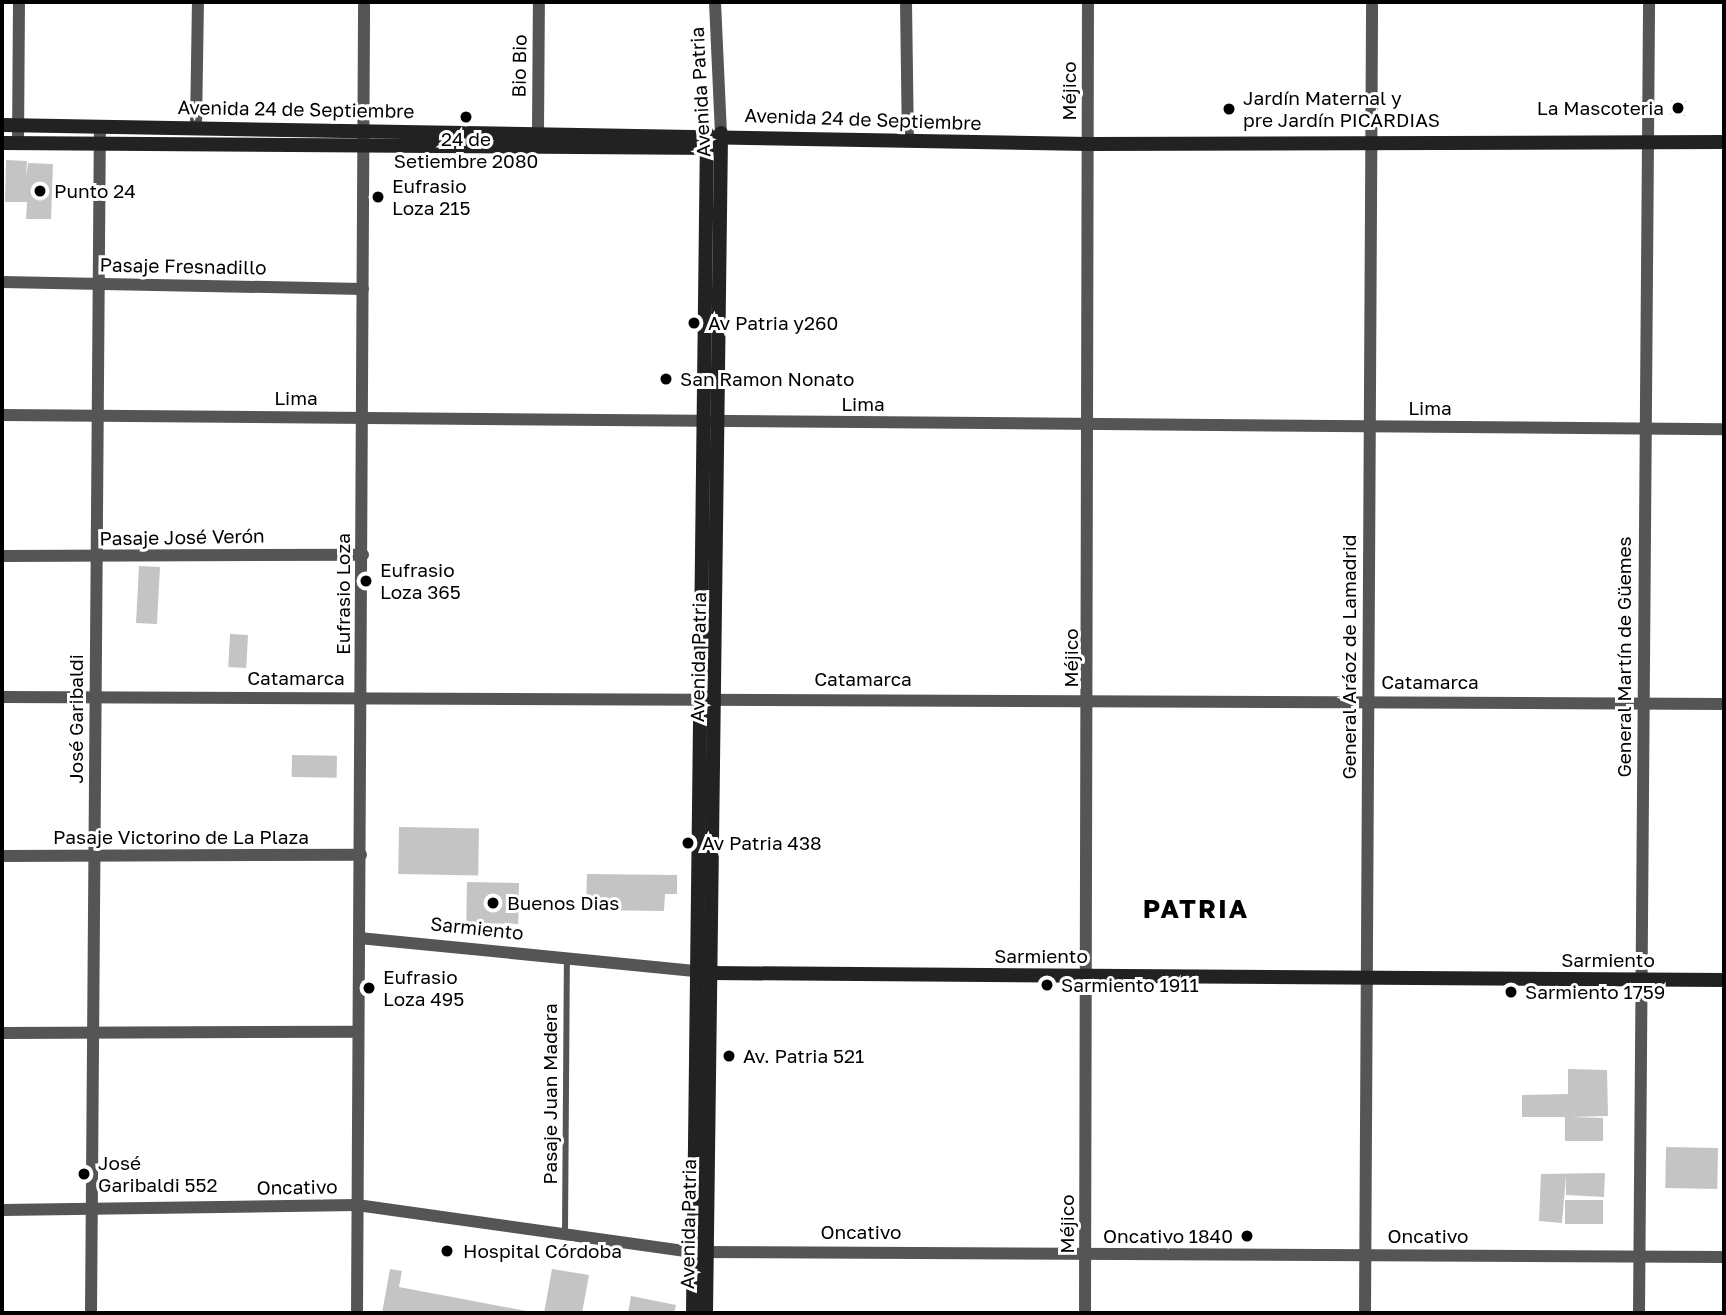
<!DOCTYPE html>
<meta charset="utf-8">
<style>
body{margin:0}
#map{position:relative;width:1726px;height:1315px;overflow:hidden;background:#fff;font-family:"Golos Text",sans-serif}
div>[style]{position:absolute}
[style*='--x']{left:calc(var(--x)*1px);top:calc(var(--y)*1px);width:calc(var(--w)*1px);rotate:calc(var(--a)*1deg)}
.building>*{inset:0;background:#c4c4c4;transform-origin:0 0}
.service>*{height:6px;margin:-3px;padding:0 3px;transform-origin:3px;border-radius:3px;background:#555}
.minor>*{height:12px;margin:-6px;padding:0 6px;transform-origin:6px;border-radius:6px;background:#555}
.secondary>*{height:14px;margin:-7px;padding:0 7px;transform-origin:7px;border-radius:7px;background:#222}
.dots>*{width:19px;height:19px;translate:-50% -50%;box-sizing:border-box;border:4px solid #fff;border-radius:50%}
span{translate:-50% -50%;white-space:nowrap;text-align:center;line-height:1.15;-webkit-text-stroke:6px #fff;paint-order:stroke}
.street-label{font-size:19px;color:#000}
.poi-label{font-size:19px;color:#000}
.left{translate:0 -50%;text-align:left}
.right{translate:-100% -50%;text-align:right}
.district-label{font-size:26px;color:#000;font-weight:700;letter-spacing:2px}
.frame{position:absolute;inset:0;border:4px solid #000;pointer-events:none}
</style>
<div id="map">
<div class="building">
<i style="left:1671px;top:100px;width:15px;height:15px;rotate:4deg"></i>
<i style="clip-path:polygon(6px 160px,27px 161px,26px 178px,28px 163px,53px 164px,51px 219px,26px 219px,27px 202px,5px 202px)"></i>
<i style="left:139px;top:566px;width:21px;height:57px;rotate:3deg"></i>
<i style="left:230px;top:634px;width:18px;height:33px;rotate:3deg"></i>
<i style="left:292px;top:755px;width:45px;height:22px;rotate:1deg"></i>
<i style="left:399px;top:827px;width:80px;height:47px;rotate:1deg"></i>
<i style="clip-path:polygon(587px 874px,677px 875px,677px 894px,665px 894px,664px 911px,586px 910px)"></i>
<i style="left:467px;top:882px;width:52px;height:41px;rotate:1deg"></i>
<i style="clip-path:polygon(1568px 1069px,1607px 1070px,1608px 1116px,1571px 1117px,1603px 1118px,1603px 1141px,1565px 1141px,1565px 1117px,1522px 1117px,1522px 1095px,1568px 1094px)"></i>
<i style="left:1666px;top:1147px;width:52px;height:41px;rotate:1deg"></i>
<i style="clip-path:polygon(1605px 1173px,1604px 1197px,1566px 1195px,1566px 1176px,1562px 1223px,1539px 1221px,1541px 1174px)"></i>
<i style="left:1603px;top:1200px;width:24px;height:38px;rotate:90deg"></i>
<i style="clip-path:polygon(390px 1269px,402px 1271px,399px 1287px,537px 1313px,382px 1313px)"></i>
<i style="clip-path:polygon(552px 1269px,589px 1275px,582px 1313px,544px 1313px)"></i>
<i style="clip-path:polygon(631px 1296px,676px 1305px,674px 1313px,628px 1313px)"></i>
</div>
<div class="service">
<i style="--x:565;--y:1231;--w:274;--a:-89.6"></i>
</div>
<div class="minor">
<i style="--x:715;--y:2;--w:131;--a:87.4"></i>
<i style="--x:906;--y:2;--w:138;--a:89.2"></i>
<i style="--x:196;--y:127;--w:125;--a:-89.1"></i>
<i style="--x:538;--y:131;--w:129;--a:-89.6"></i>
<i style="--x:18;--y:143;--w:141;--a:-89.6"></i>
<i style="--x:2;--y:282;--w:361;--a:1.1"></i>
<i style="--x:2;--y:415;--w:1722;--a:0.47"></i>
<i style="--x:2;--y:556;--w:361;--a:-0.2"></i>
<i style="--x:2;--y:697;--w:1722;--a:0.23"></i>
<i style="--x:2;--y:856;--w:359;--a:-0.2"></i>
<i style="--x:359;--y:938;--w:350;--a:5.6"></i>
<i style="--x:2;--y:1033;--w:356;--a:-0.2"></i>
<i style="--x:2;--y:1210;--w:355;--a:-0.8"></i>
<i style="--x:357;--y:1205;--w:339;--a:8"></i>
<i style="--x:693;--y:1252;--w:1031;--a:0.28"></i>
<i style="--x:91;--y:1313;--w:1187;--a:-89.57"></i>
<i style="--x:357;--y:1313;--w:1311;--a:-89.69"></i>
<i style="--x:1085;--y:1313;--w:1311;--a:-89.87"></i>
<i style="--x:1365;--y:1313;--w:1311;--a:-89.69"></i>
<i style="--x:1639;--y:1313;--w:1311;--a:-89.56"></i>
</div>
<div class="secondary">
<i style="--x:2;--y:125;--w:1087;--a:1"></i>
<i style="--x:1089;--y:144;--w:635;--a:-0.18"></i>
<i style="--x:2;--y:143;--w:713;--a:0.4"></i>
<i style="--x:709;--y:973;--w:1015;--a:0.4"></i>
<i style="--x:693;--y:1313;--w:1180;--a:-89.32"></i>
<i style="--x:706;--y:1313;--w:1180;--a:-89.27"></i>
</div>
<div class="dots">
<i style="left:1678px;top:108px;background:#000"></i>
<i style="left:1229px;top:109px;background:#000"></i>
<i style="left:466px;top:117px;background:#000"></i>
<i style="left:40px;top:191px;background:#000"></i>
<i style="left:378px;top:197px;background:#000"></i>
<i style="left:694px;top:323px;background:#000"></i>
<i style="left:666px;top:379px;background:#000"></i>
<i style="left:366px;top:581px;background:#000"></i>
<i style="left:688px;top:843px;background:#000"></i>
<i style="left:493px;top:903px;background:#000"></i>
<i style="left:1047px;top:985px;background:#000"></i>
<i style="left:369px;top:988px;background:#000"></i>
<i style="left:1511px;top:992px;background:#000"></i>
<i style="left:729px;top:1056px;background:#000"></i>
<i style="left:84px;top:1174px;background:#000"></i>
<i style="left:1247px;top:1236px;background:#000"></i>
<i style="left:447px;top:1251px;background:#000"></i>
</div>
<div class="street-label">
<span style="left:519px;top:66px;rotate:-89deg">Bio Bio</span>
<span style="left:1069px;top:91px;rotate:-90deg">Méjico</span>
<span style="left:700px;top:92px;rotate:-93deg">Avenida Patria</span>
<span style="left:296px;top:109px;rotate:1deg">Avenida 24 de Septiembre</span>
<span style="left:863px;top:119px;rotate:2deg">Avenida 24 de Septiembre</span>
<span style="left:183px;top:266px;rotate:1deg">Pasaje Fresnadillo</span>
<span style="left:296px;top:398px">Lima</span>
<span style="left:863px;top:404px">Lima</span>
<span style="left:1430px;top:408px">Lima</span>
<span style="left:182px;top:537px;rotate:-1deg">Pasaje José Verón</span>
<span style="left:343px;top:594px;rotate:-90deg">Eufrasio Loza</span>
<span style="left:698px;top:657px;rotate:-89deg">Avenida Patria</span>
<span style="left:1349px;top:657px;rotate:-90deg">General Aráoz de Lamadrid</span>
<span style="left:1624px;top:657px;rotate:-90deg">General Martín de Güemes</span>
<span style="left:1071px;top:658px;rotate:-90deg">Méjico</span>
<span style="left:296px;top:678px">Catamarca</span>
<span style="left:863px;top:679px">Catamarca</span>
<span style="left:1430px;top:682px">Catamarca</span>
<span style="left:76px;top:719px;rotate:-90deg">José Garibaldi</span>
<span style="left:181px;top:837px">Pasaje Victorino de La Plaza</span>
<span style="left:477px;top:928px;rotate:6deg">Sarmiento</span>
<span style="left:1041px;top:956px">Sarmiento</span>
<span style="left:1608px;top:960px">Sarmiento</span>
<span style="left:550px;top:1094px;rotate:-90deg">Pasaje Juan Madera</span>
<span style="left:297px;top:1187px;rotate:-1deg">Oncativo</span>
<span style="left:688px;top:1224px;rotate:-89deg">Avenida Patria</span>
<span style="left:1067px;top:1224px;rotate:-90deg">Méjico</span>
<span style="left:861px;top:1232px">Oncativo</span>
<span style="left:1428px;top:1236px">Oncativo</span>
</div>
<div class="poi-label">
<span class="left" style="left:1243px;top:109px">Jardín Maternal y<br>pre Jardín PICARDIAS</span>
<span class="right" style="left:1664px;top:108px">La Mascoteria</span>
<span style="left:466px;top:150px">24 de<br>Setiembre 2080</span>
<span class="left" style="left:392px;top:197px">Eufrasio<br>Loza 215</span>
<span class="left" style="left:54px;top:191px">Punto 24</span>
<span class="left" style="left:708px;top:323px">Av Patria y260</span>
<span class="left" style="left:680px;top:379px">San Ramon Nonato</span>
<span class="left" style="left:380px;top:581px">Eufrasio<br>Loza 365</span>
<span class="left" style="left:702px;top:843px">Av Patria 438</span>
<span class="left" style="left:507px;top:903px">Buenos Dias</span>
<span class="left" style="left:383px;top:988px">Eufrasio<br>Loza 495</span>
<span class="left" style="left:1061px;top:985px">Sarmiento 1911</span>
<span class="left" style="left:1525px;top:992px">Sarmiento 1759</span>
<span class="left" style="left:743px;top:1056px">Av. Patria 521</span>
<span class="left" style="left:98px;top:1174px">José<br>Garibaldi 552</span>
<span class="right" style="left:1233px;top:1236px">Oncativo 1840</span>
<span class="left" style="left:463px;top:1251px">Hospital Córdoba</span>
</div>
<div class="district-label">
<span style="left:1196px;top:909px">PATRIA</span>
</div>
<div class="frame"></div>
</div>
